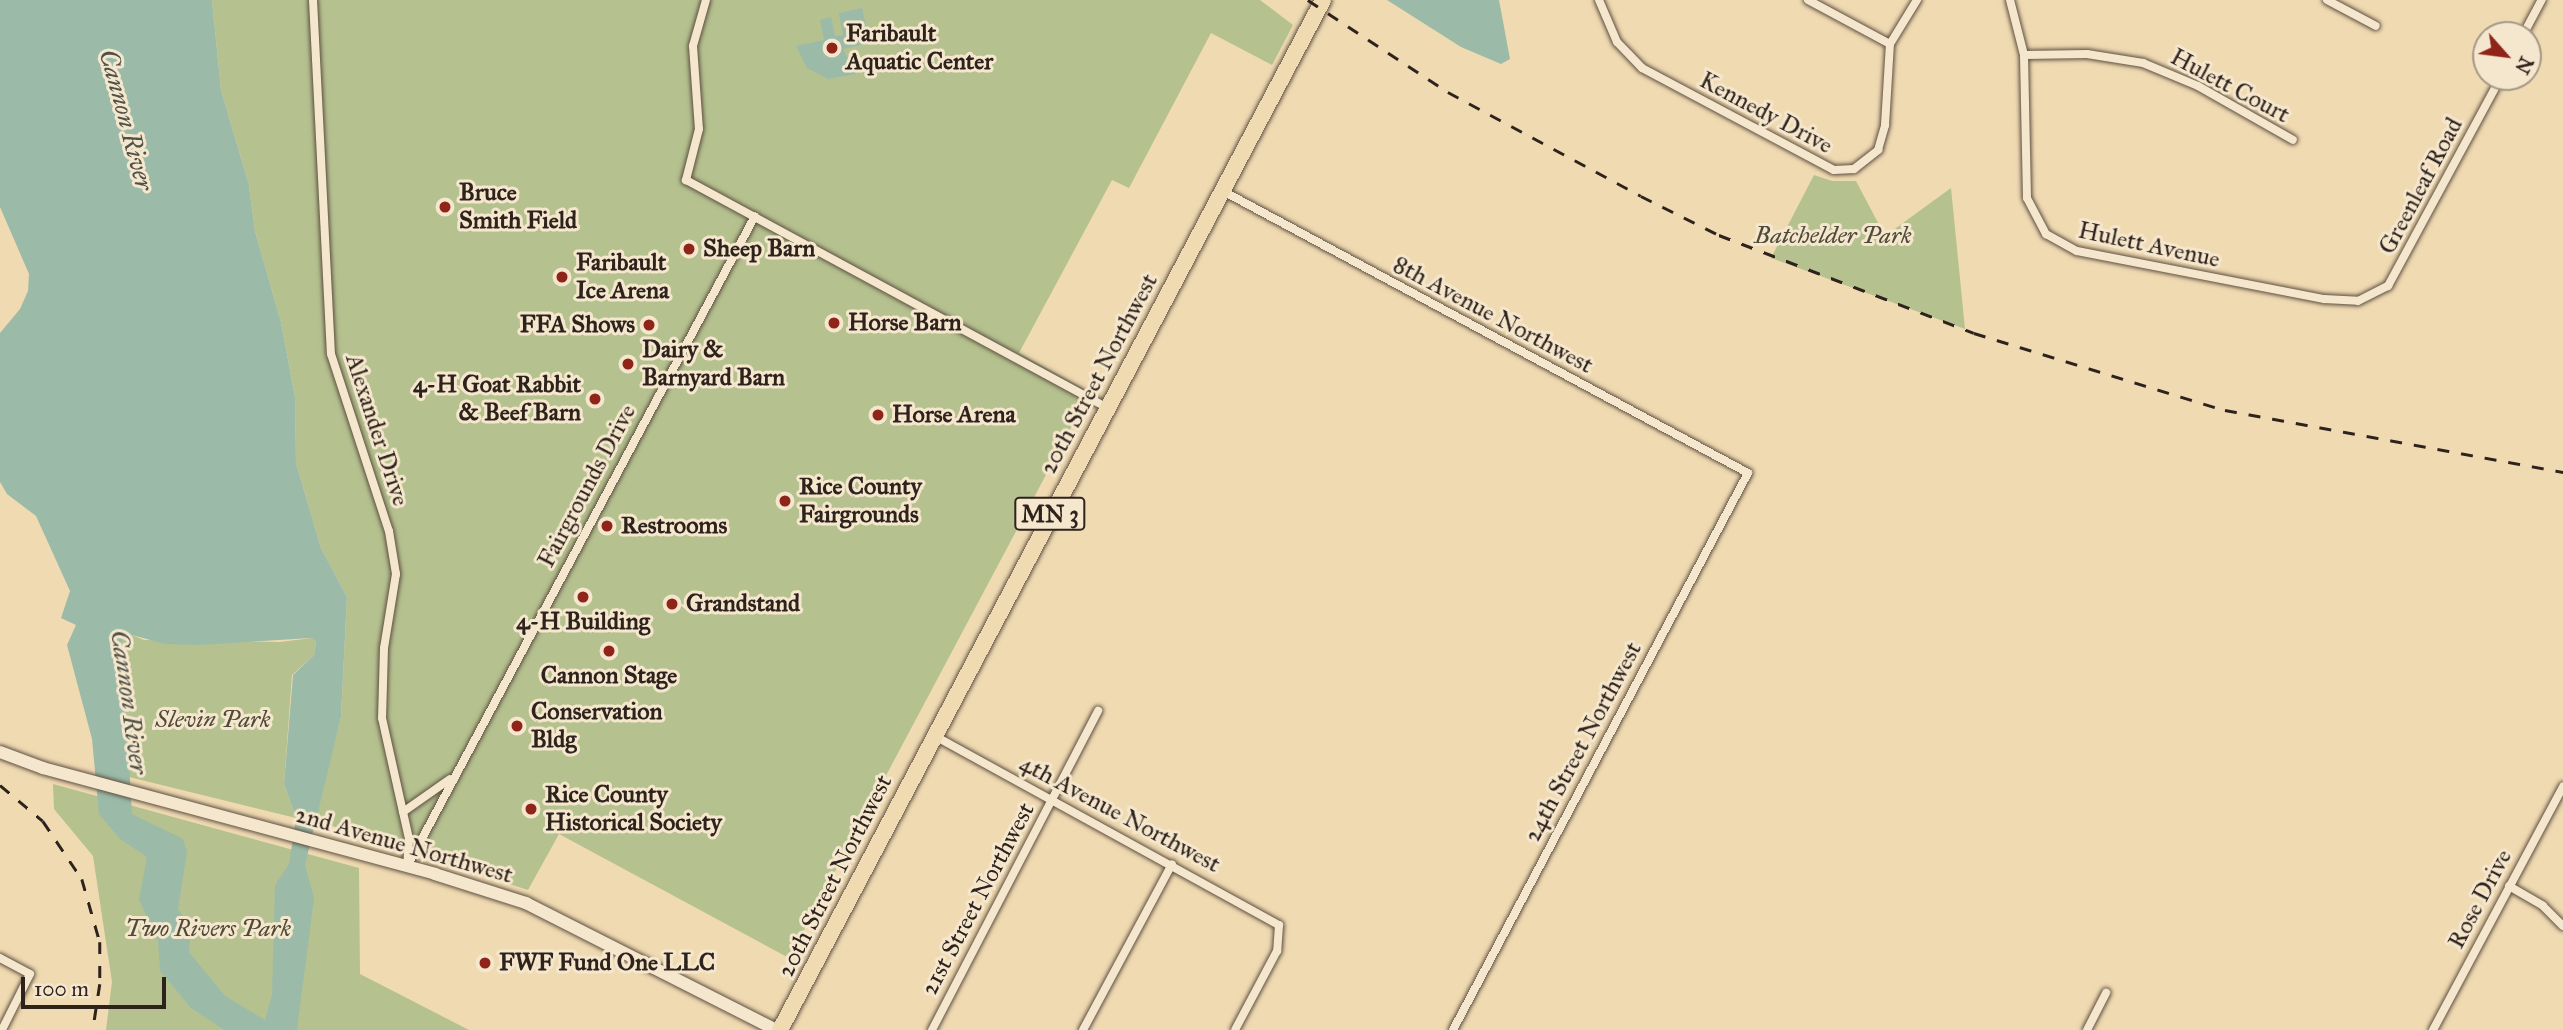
<!DOCTYPE html>
<style>
body{margin:0}
#map{position:relative;width:2563px;height:1030px;overflow:hidden;background:#f0dab2;font-family:"IM FELL Great Primer",serif}
div>[style]{position:absolute}
[style*='--x']{left:calc(var(--x)*1px);top:calc(var(--y)*1px);width:calc(var(--w)*1px);rotate:calc(var(--a)*1deg)}
.green>*{inset:0;background:#b5c18f}
.water>*{inset:0;background:#9bbba8}
.roads{filter:drop-shadow(0 0 2px #5e5042) drop-shadow(0 0 2px #5e5042)}
.street>*{height:8px;margin:-4px;padding:0 4px;transform-origin:4px;border-radius:4px;background:#f5e7cd}
.secondary>*{height:12px;margin:-6px;padding:0 6px;transform-origin:6px;border-radius:6px;background:#f5e7cd}
.highway>*{height:16px;margin:-8px;padding:0 8px;transform-origin:8px;border-radius:8px;background:#f0dab2}
.rail>*{height:2.5px;margin-top:-1.25px;transform-origin:0;background:repeating-linear-gradient(90deg,#2e221c 0 12px,transparent 0 24px)}
.dots>*{width:19px;height:19px;translate:-50% -50%;box-sizing:border-box;border:4px solid #f5e7cd;border-radius:50%}
span{translate:-50% -50%;white-space:nowrap;text-align:center;line-height:1.15;-webkit-text-stroke:6px #f5e7cd;paint-order:stroke}
.shield-label span{padding:2px 5px;background:#f5e7cd;border:2px solid;border-radius:5px;-webkit-text-stroke-width:0}
.shield-label{font-size:23px;color:#2e221c;font-weight:700}
.poi-label{font-size:24px;color:#2e221c;font-weight:700}
.left{translate:0 -50%;text-align:left}
.right{translate:-100% -50%;text-align:right}
.street-label{font-size:24px;color:#2e221c}
.park-label{font-size:24px;color:#504a39;font-style:italic}
.water-label{font-size:26px;color:#4f5046;font-style:italic}
.north{position:absolute;left:2472px;top:21px;width:70px;height:70px;box-sizing:border-box;background:#f5e7cd;border:2px solid #a59886;border-radius:50%;rotate:118deg;font-size:19px;font-weight:700;line-height:28px;text-align:center;color:#2e221c}
.north::after{content:'';display:block;margin:auto;width:24px;height:32px;background:#8f2418;clip-path:polygon(50% 0,100% 100%,50% 72%,0 100%)}
.scale{position:absolute;left:21px;top:977px;width:145px;height:32px;box-sizing:border-box;border:4px solid #2e221c;border-top:0;padding-left:9px;font-size:21px;line-height:24px;white-space:nowrap;color:#2e221c;-webkit-text-stroke:5px #f5e7cd;paint-order:stroke}
</style>
<div id="map">
<div class="green">
<i style="clip-path:polygon(212px 0,1260px 0,1293px 25px,1272px 65px,1211px 33px,1129px 188px,1112px 180px,1019px 353px,1090px 392px,789px 958px,559px 834px,528px 890px,314px 820px,341px 717px,347px 597px,321px 548px,296px 463px,295px 397px,281px 322px,255px 231px,249px 185px,221px 90px)"></i>
<i style="clip-path:polygon(1814px 175px,1832px 181px,1856px 181px,1885px 236px,1951px 188px,1965px 329px,1771px 258px)"></i>
<i style="clip-path:polygon(132px 635px,144px 640px,280px 642px,312px 638px,316px 641px,314px 655px,292px 675px,284px 784px,296px 818px,129px 777px,124px 677px,116px 655px,124px 638px)"></i>
<i style="clip-path:polygon(53px 784px,359px 868px,360px 974px,469px 1030px,106px 1030px,112px 982px,93px 856px,54px 809px)"></i>
</div>
<div class="water">
<i style="clip-path:polygon(evenodd,0 0,212px 0,221px 90px,249px 185px,255px 231px,281px 322px,295px 397px,296px 463px,321px 548px,347px 597px,341px 717px,305px 865px,314px 898px,297px 1030px,224px 1030px,191px 1008px,160px 971px,158px 940px,139px 900px,147px 857px,120px 839px,99px 814px,92px 739px,67px 645px,76px 625px,61px 618px,70px 591px,36px 516px,7px 494px,0 482px,0 333px,20px 309px,28px 291px,29px 274px,0 207px,0 0,132px 635px,165px 644px,200px 645px,311px 638px,316px 641px,314px 655px,293px 675px,284px 784px,296px 818px,289px 864px,275px 885px,272px 995px,265px 1020px,225px 996px,189px 952px,191px 927px,178px 909px,187px 852px,183px 839px,132px 814px,124px 677px,116px 655px,124px 638px,132px 635px)"></i>
<i style="clip-path:polygon(1387px 0,1499px 0,1510px 59px,1501px 64px,1461px 47px)"></i>
<i style="clip-path:polygon(862px 8px,870px 43px,843px 49px,856px 74px,828px 79px,807px 68px,796px 46px,824px 40px,820px 20px,831px 17px,835px 36px,843px 35px,839px 13px)"></i>
</div>
<div class="roads">
<div class="street">
<i style="--x:313;--y:0;--w:354;--a:87.1"></i>
<i style="--x:331;--y:354;--w:186;--a:71.9"></i>
<i style="--x:389;--y:531;--w:44;--a:80.8"></i>
<i style="--x:396;--y:574;--w:75;--a:99.2"></i>
<i style="--x:384;--y:648;--w:70;--a:91.6"></i>
<i style="--x:382;--y:718;--w:124;--a:77.4"></i>
<i style="--x:409;--y:839;--w:28;--a:94"></i>
<i style="--x:706;--y:0;--w:48;--a:105.8"></i>
<i style="--x:693;--y:46;--w:83;--a:85.9"></i>
<i style="--x:699;--y:129;--w:53;--a:104.3"></i>
<i style="--x:686;--y:180;--w:477;--a:28.4"></i>
<i style="--x:1599;--y:0;--w:46;--a:66.8"></i>
<i style="--x:1617;--y:42;--w:36;--a:46"></i>
<i style="--x:1642;--y:68;--w:217;--a:28"></i>
<i style="--x:1834;--y:170;--w:20;--a:-3"></i>
<i style="--x:1854;--y:169;--w:31;--a:-38"></i>
<i style="--x:1878;--y:150;--w:26;--a:-74"></i>
<i style="--x:1885;--y:125;--w:81;--a:-86.5"></i>
<i style="--x:1890;--y:44;--w:52;--a:-58.5"></i>
<i style="--x:1808;--y:0;--w:93;--a:28.2"></i>
<i style="--x:2010;--y:0;--w:57;--a:75.7"></i>
<i style="--x:2024;--y:55;--w:143;--a:88.8"></i>
<i style="--x:2027;--y:198;--w:41;--a:62.2"></i>
<i style="--x:2046;--y:234;--w:35;--a:29"></i>
<i style="--x:2077;--y:251;--w:252;--a:11"></i>
<i style="--x:2324;--y:299;--w:34;--a:3"></i>
<i style="--x:2358;--y:301;--w:34;--a:-27"></i>
<i style="--x:2388;--y:286;--w:238;--a:-61.6"></i>
<i style="--x:2327;--y:0;--w:55;--a:28"></i>
<i style="--x:2523;--y:35;--w:40;--a:-62"></i>
<i style="--x:2024;--y:55;--w:63;--a:-0.9"></i>
<i style="--x:2087;--y:54;--w:57;--a:9.1"></i>
<i style="--x:2143;--y:63;--w:60;--a:22.7"></i>
<i style="--x:2198;--y:86;--w:109;--a:29.6"></i>
<i style="--x:1221;--y:190;--w:598;--a:28.24"></i>
<i style="--x:1748;--y:473;--w:630;--a:117.91"></i>
<i style="--x:933;--y:735;--w:395;--a:28.8"></i>
<i style="--x:1279;--y:925;--w:26;--a:94"></i>
<i style="--x:1277;--y:951;--w:89;--a:118"></i>
<i style="--x:403;--y:812;--w:57;--a:-35.1"></i>
<i style="--x:410;--y:861;--w:731;--a:-61.86"></i>
<i style="--x:2509;--y:886;--w:39;--a:30"></i>
<i style="--x:2543;--y:906;--w:28;--a:45"></i>
<i style="--x:0;--y:958;--w:34;--a:28"></i>
<i style="--x:30;--y:974;--w:63;--a:116.6"></i>
<i style="--x:932;--y:1030;--w:360;--a:-62.5"></i>
<i style="--x:1083;--y:1030;--w:188;--a:-61.8"></i>
<i style="--x:2087;--y:1030;--w:42;--a:-62.8"></i>
<i style="--x:2433;--y:1030;--w:276;--a:-61.9"></i>
</div>
<div class="secondary">
<i style="--x:0;--y:752;--w:46;--a:20.4"></i>
<i style="--x:43;--y:768;--w:406;--a:15.1"></i>
<i style="--x:435;--y:874;--w:96;--a:17.7"></i>
<i style="--x:526;--y:903;--w:280;--a:26.9"></i>
</div>
<div class="highway">
<i style="--x:780;--y:1030;--w:1164;--a:-62.2"></i>
</div>
</div>
<div class="rail">
<i style="--x:1308;--y:0;--w:168;--a:33.3"></i>
<i style="--x:1448;--y:92;--w:219;--a:28.3"></i>
<i style="--x:1641;--y:196;--w:87;--a:26.6"></i>
<i style="--x:1719;--y:235;--w:273;--a:21"></i>
<i style="--x:1974;--y:333;--w:263;--a:17.1"></i>
<i style="--x:2225;--y:410;--w:344;--a:10.4"></i>
<i style="--x:0;--y:785;--w:56;--a:39.9"></i>
<i style="--x:43;--y:821;--w:70;--a:56.1"></i>
<i style="--x:82;--y:879;--w:66;--a:74.1"></i>
<i style="--x:100;--y:942;--w:42;--a:90"></i>
<i style="--x:100;--y:984;--w:47;--a:98.7"></i>
</div>
<div class="dots">
<i style="left:832px;top:48px;background:#8f2418"></i>
<i style="left:445px;top:207px;background:#8f2418"></i>
<i style="left:689px;top:249px;background:#8f2418"></i>
<i style="left:562px;top:277px;background:#8f2418"></i>
<i style="left:834px;top:323px;background:#8f2418"></i>
<i style="left:649px;top:325px;background:#8f2418"></i>
<i style="left:628px;top:364px;background:#8f2418"></i>
<i style="left:595px;top:399px;background:#8f2418"></i>
<i style="left:878px;top:415px;background:#8f2418"></i>
<i style="left:785px;top:501px;background:#8f2418"></i>
<i style="left:607px;top:526px;background:#8f2418"></i>
<i style="left:583px;top:597px;background:#8f2418"></i>
<i style="left:672px;top:604px;background:#8f2418"></i>
<i style="left:609px;top:651px;background:#8f2418"></i>
<i style="left:517px;top:726px;background:#8f2418"></i>
<i style="left:531px;top:809px;background:#8f2418"></i>
<i style="left:485px;top:963px;background:#8f2418"></i>
</div>
<div class="shield-label">
<span style="left:1050px;top:514px">MN 3</span>
</div>
<div class="poi-label">
<span class="left" style="left:846px;top:48px">Faribault<br>Aquatic Center</span>
<span class="left" style="left:459px;top:207px">Bruce<br>Smith Field</span>
<span class="left" style="left:703px;top:249px">Sheep Barn</span>
<span class="left" style="left:576px;top:277px">Faribault<br>Ice Arena</span>
<span class="left" style="left:848px;top:323px">Horse Barn</span>
<span class="right" style="left:635px;top:325px">FFA Shows</span>
<span class="left" style="left:642px;top:364px">Dairy &amp;<br>Barnyard Barn</span>
<span class="right" style="left:581px;top:399px">4-H Goat Rabbit<br>&amp; Beef Barn</span>
<span class="left" style="left:892px;top:415px">Horse Arena</span>
<span class="left" style="left:799px;top:501px">Rice County<br>Fairgrounds</span>
<span class="left" style="left:621px;top:526px">Restrooms</span>
<span class="left" style="left:686px;top:604px">Grandstand</span>
<span style="left:583px;top:622px">4-H Building</span>
<span style="left:609px;top:676px">Cannon Stage</span>
<span class="left" style="left:531px;top:726px">Conservation<br>Bldg</span>
<span class="left" style="left:545px;top:809px">Rice County<br>Historical Society</span>
<span class="left" style="left:499px;top:963px">FWF Fund One LLC</span>
</div>
<div class="street-label">
<span style="left:2230px;top:86px;rotate:28deg">Hulett Court</span>
<span style="left:1766px;top:113px;rotate:28deg">Kennedy Drive</span>
<span style="left:2421px;top:186px;rotate:-62deg">Greenleaf Road</span>
<span style="left:2149px;top:245px;rotate:12deg">Hulett Avenue</span>
<span style="left:1493px;top:315px;rotate:28deg">8th Avenue Northwest</span>
<span style="left:1099px;top:374px;rotate:-62deg">20th Street Northwest</span>
<span style="left:377px;top:430px;rotate:72deg">Alexander Drive</span>
<span style="left:587px;top:486px;rotate:-62deg">Fairgrounds Drive</span>
<span style="left:1583px;top:742px;rotate:-62deg">24th Street Northwest</span>
<span style="left:1120px;top:814px;rotate:28deg">4th Avenue Northwest</span>
<span style="left:404px;top:845px;rotate:16deg">2nd Avenue Northwest</span>
<span style="left:835px;top:876px;rotate:-63deg">20th Street Northwest</span>
<span style="left:978px;top:899px;rotate:-62deg">21st Street Northwest</span>
<span style="left:2480px;top:899px;rotate:-62deg">Rose Drive</span>
</div>
<div class="park-label">
<span style="left:1833px;top:236px">Batchelder Park</span>
<span style="left:213px;top:720px">Slevin Park</span>
<span style="left:208px;top:929px">Two Rivers Park</span>
</div>
<div class="water-label">
<span style="left:126px;top:120px;rotate:75deg">Cannon River</span>
<span style="left:129px;top:702px;rotate:82deg">Cannon River</span>
</div>
<div class="north">N</div>
<div class="scale">100 m</div>
</div>
